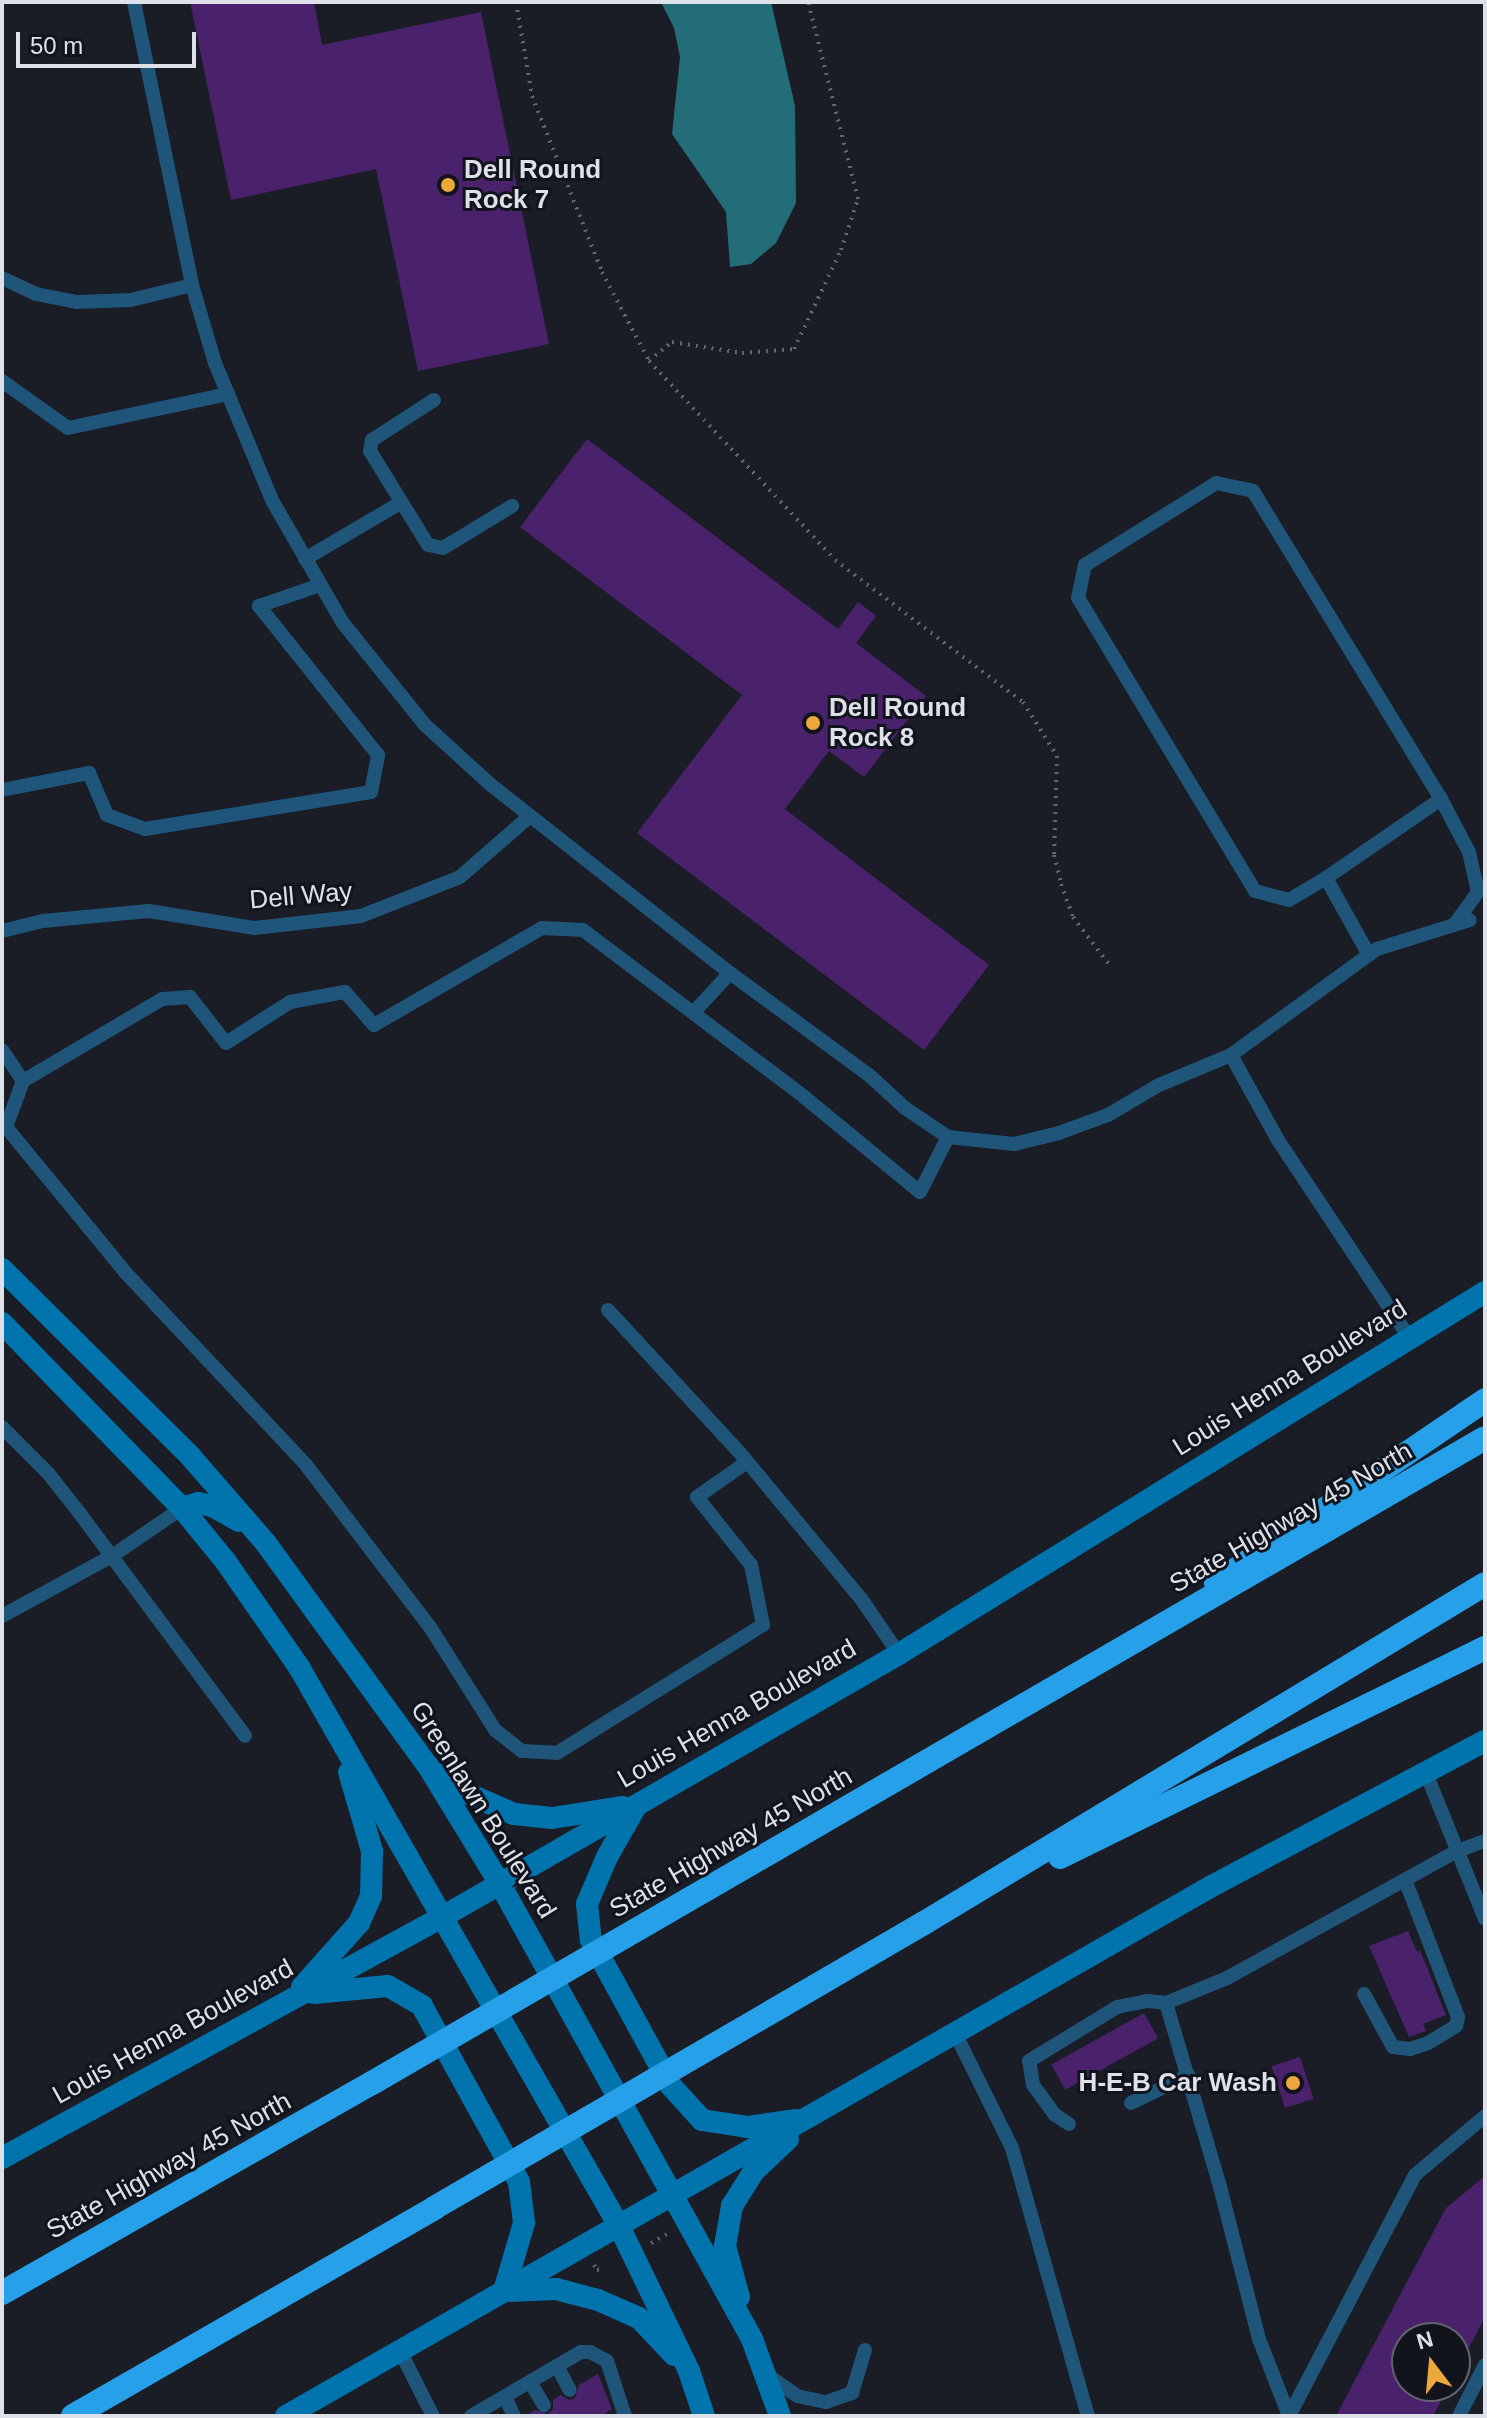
<!DOCTYPE html>
<style>
body{margin:0}
#map{position:relative;width:1487px;height:2418px;overflow:hidden;background:#1a1c26;font-family:Helvetica,sans-serif}
div>[style]{position:absolute}
[style*='--x']{left:calc(var(--x)*1px);top:calc(var(--y)*1px);width:calc(var(--w)*1px);rotate:calc(var(--a)*1deg)}
.water>*{inset:0;background:#226d78}
.building>*{inset:0;background:#49226b;transform-origin:0 0}
.path>*{height:4px;margin-top:-2px;transform-origin:0;background:repeating-linear-gradient(90deg,#656770 0 2px,transparent 0 8px)}
.service>*{height:14px;margin:-7px;padding:0 7px;transform-origin:7px;border-radius:7px;background:#1e5579}
.secondary>*{height:22px;margin:-11px;padding:0 11px;transform-origin:11px;border-radius:11px;background:#0174ad}
.motorway>*{height:24px;margin:-12px;padding:0 12px;transform-origin:12px;border-radius:12px;background:#26a0e8}
.motorway-bridge>*{height:24px;margin:-12px;padding:0 12px;transform-origin:12px;border-radius:12px;background:#26a0e8}
.dots>*{width:22px;height:22px;translate:-50% -50%;box-sizing:border-box;border:4px solid #11131d;border-radius:50%}
span{translate:-50% -50%;white-space:nowrap;text-align:center;line-height:1.15;-webkit-text-stroke:6px #11131d;paint-order:stroke}
.poi-label{font-size:26px;color:#dfe1e8;font-weight:700}
.left{translate:0 -50%;text-align:left}
.right{translate:-100% -50%;text-align:right}
.street-label{font-size:26px;color:#dfe1e8}
.frame{position:absolute;inset:0;border:4px solid #dfe1e8;pointer-events:none}
.north{position:absolute;left:1391px;top:2322px;width:80px;height:80px;box-sizing:border-box;background:#11131d;border:2px solid #63656e;border-radius:50%;rotate:344deg;font-size:22px;font-weight:700;line-height:32px;text-align:center;color:#dfe1e8}
.north::after{content:'';display:block;margin:auto;width:28px;height:36px;background:#eda83b;clip-path:polygon(50% 0,100% 100%,50% 72%,0 100%)}
.scale{position:absolute;left:16px;top:32px;width:180px;height:36px;box-sizing:border-box;border:4px solid #dfe1e8;border-top:0;padding-left:10px;font-size:24px;line-height:28px;white-space:nowrap;color:#dfe1e8;-webkit-text-stroke:6px #11131d;paint-order:stroke}
</style>
<div id="map">
<div class="water">
<i style="clip-path:polygon(661px 2px,771px 2px,795px 106px,796px 203px,776px 243px,751px 264px,730px 267px,726px 212px,672px 134px,680px 57px,674px 28px)"></i>
</div>
<div class="building">
<i style="clip-path:polygon(190px 2px,314px 2px,322px 45px,481px 12px,549px 344px,418px 371px,376px 169px,231px 200px)"></i>
<i style="clip-path:polygon(587px 439px,838px 629px,858px 602px,876px 616px,856px 643px,926px 696px,864px 777px,829px 751px,785px 809px,989px 965px,924px 1050px,637px 833px,742px 695px,520px 527px)"></i>
<i style="clip-path:polygon(1408px 1931px,1417px 1952px,1420px 1950px,1446px 2015px,1423px 2024px,1426px 2031px,1409px 2037px,1369px 1946px)"></i>
<i style="left:1144px;top:2013px;width:29px;height:106px;rotate:61deg"></i>
<i style="left:1300px;top:2057px;width:44px;height:30px;rotate:72deg"></i>
<i style="clip-path:polygon(1485px 2176px,1485px 2317px,1455px 2374px,1455px 2338px,1407px 2338px,1407px 2386px,1449px 2386px,1433px 2416px,1336px 2416px,1446px 2208px)"></i>
<i style="clip-path:polygon(598px 2374px,612px 2409px,601px 2416px,525px 2416px,535px 2410px,548px 2414px,553px 2409px,553px 2400px,561px 2395px,569px 2400px,575px 2398px,579px 2385px)"></i>
</div>
<div class="path">
<i style="--x:516;--y:2;--w:95;--a:80.3"></i>
<i style="--x:532;--y:96;--w:189;--a:68.3"></i>
<i style="--x:602;--y:272;--w:101;--a:62.2"></i>
<i style="--x:649;--y:361;--w:272;--a:46.9"></i>
<i style="--x:835;--y:560;--w:236;--a:37.1"></i>
<i style="--x:1023;--y:702;--w:64;--a:57.8"></i>
<i style="--x:1057;--y:756;--w:99;--a:91.7"></i>
<i style="--x:1054;--y:855;--w:30;--a:76"></i>
<i style="--x:1061;--y:884;--w:35;--a:70"></i>
<i style="--x:1073;--y:917;--w:63;--a:52.8"></i>
<i style="--x:649;--y:361;--w:30;--a:-40"></i>
<i style="--x:672;--y:342;--w:71;--a:8.9"></i>
<i style="--x:742;--y:353;--w:52;--a:-4.4"></i>
<i style="--x:794;--y:349;--w:110;--a:-64.6"></i>
<i style="--x:841;--y:250;--w:54;--a:-71.6"></i>
<i style="--x:858;--y:199;--w:203;--a:-104.2"></i>
<i style="--x:651;--y:2243;--w:18;--a:-29"></i>
<i style="--x:594;--y:2265;--w:6;--a:59"></i>
<i style="--x:597;--y:2270;--w:8;--a:-7"></i>
</div>
<div class="service">
<i style="--x:134;--y:2;--w:289;--a:78.4"></i>
<i style="--x:192;--y:285;--w:81;--a:73.6"></i>
<i style="--x:215;--y:363;--w:151;--a:67.4"></i>
<i style="--x:273;--y:502;--w:140;--a:60"></i>
<i style="--x:343;--y:623;--w:131;--a:51.2"></i>
<i style="--x:425;--y:725;--w:89;--a:42.3"></i>
<i style="--x:491;--y:785;--w:304;--a:38.2"></i>
<i style="--x:730;--y:973;--w:172;--a:36.3"></i>
<i style="--x:869;--y:1075;--w:49;--a:42.5"></i>
<i style="--x:905;--y:1108;--w:52;--a:34"></i>
<i style="--x:948;--y:1137;--w:66;--a:6.1"></i>
<i style="--x:1014;--y:1144;--w:46;--a:-13.7"></i>
<i style="--x:1059;--y:1133;--w:52;--a:-20.2"></i>
<i style="--x:1108;--y:1115;--w:59;--a:-30.5"></i>
<i style="--x:1159;--y:1085;--w:78;--a:-22.6"></i>
<i style="--x:1231;--y:1055;--w:180;--a:-36"></i>
<i style="--x:1377;--y:949;--w:97;--a:-17.3"></i>
<i style="--x:2;--y:278;--w:38;--a:25"></i>
<i style="--x:36;--y:294;--w:42;--a:11"></i>
<i style="--x:77;--y:302;--w:54;--a:-2.1"></i>
<i style="--x:131;--y:300;--w:63;--a:-13.8"></i>
<i style="--x:2;--y:381;--w:81;--a:35.5"></i>
<i style="--x:68;--y:428;--w:164;--a:-12"></i>
<i style="--x:434;--y:400;--w:74;--a:147.2"></i>
<i style="--x:372;--y:440;--w:11;--a:100"></i>
<i style="--x:370;--y:451;--w:110;--a:58.3"></i>
<i style="--x:428;--y:545;--w:15;--a:11"></i>
<i style="--x:443;--y:548;--w:81;--a:-31.3"></i>
<i style="--x:305;--y:559;--w:110;--a:-30.5"></i>
<i style="--x:2;--y:790;--w:89;--a:-11.1"></i>
<i style="--x:89;--y:773;--w:46;--a:66.8"></i>
<i style="--x:107;--y:815;--w:40;--a:20.2"></i>
<i style="--x:145;--y:829;--w:229;--a:-9.3"></i>
<i style="--x:371;--y:792;--w:38;--a:-79"></i>
<i style="--x:378;--y:755;--w:191;--a:-128.6"></i>
<i style="--x:259;--y:606;--w:65;--a:-19"></i>
<i style="--x:1326;--y:878;--w:140;--a:-34.5"></i>
<i style="--x:2;--y:931;--w:42;--a:-13.7"></i>
<i style="--x:43;--y:921;--w:106;--a:-5.4"></i>
<i style="--x:149;--y:911;--w:106;--a:9.2"></i>
<i style="--x:254;--y:928;--w:108;--a:-6.4"></i>
<i style="--x:361;--y:916;--w:106;--a:-21.5"></i>
<i style="--x:460;--y:877;--w:93;--a:-41.1"></i>
<i style="--x:1369;--y:955;--w:88;--a:-119.2"></i>
<i style="--x:1326;--y:878;--w:43;--a:149.3"></i>
<i style="--x:1289;--y:900;--w:35;--a:-165"></i>
<i style="--x:1255;--y:891;--w:342;--a:-121.1"></i>
<i style="--x:1078;--y:598;--w:34;--a:-78"></i>
<i style="--x:1085;--y:565;--w:155;--a:-32"></i>
<i style="--x:1216;--y:483;--w:38;--a:12"></i>
<i style="--x:1253;--y:491;--w:361;--a:58.6"></i>
<i style="--x:1441;--y:799;--w:60;--a:62.2"></i>
<i style="--x:1469;--y:852;--w:41;--a:77.3"></i>
<i style="--x:1478;--y:892;--w:39;--a:126"></i>
<i style="--x:694;--y:1012;--w:53;--a:-47.3"></i>
<i style="--x:2;--y:1050;--w:37;--a:56"></i>
<i style="--x:23;--y:1081;--w:161;--a:-30.5"></i>
<i style="--x:162;--y:999;--w:28;--a:-4"></i>
<i style="--x:190;--y:997;--w:58;--a:52"></i>
<i style="--x:226;--y:1043;--w:76;--a:-32.6"></i>
<i style="--x:290;--y:1002;--w:56;--a:-10.3"></i>
<i style="--x:345;--y:992;--w:44;--a:48.7"></i>
<i style="--x:374;--y:1025;--w:194;--a:-30"></i>
<i style="--x:542;--y:928;--w:41;--a:2.8"></i>
<i style="--x:583;--y:930;--w:276;--a:37"></i>
<i style="--x:803;--y:1096;--w:151;--a:39.4"></i>
<i style="--x:920;--y:1192;--w:62;--a:-63"></i>
<i style="--x:1231;--y:1055;--w:97;--a:61.1"></i>
<i style="--x:1278;--y:1140;--w:237;--a:56.4"></i>
<i style="--x:23;--y:1081;--w:49;--a:110.3"></i>
<i style="--x:6;--y:1127;--w:188;--a:50.6"></i>
<i style="--x:125;--y:1272;--w:265;--a:46.8"></i>
<i style="--x:306;--y:1465;--w:204;--a:52.6"></i>
<i style="--x:430;--y:1627;--w:122;--a:57.7"></i>
<i style="--x:495;--y:1730;--w:34;--a:38"></i>
<i style="--x:522;--y:1751;--w:35;--a:3"></i>
<i style="--x:557;--y:1753;--w:243;--a:-31.9"></i>
<i style="--x:763;--y:1625;--w:61;--a:-101.3"></i>
<i style="--x:751;--y:1565;--w:87;--a:-128.5"></i>
<i style="--x:697;--y:1497;--w:61;--a:-35"></i>
<i style="--x:608;--y:1310;--w:195;--a:47.3"></i>
<i style="--x:740;--y:1453;--w:191;--a:50.3"></i>
<i style="--x:862;--y:1600;--w:65;--a:55.6"></i>
<i style="--x:2;--y:1427;--w:65;--a:45"></i>
<i style="--x:48;--y:1473;--w:53;--a:51.8"></i>
<i style="--x:81;--y:1515;--w:275;--a:53.4"></i>
<i style="--x:2;--y:1616;--w:125;--a:-28.6"></i>
<i style="--x:112;--y:1556;--w:85;--a:-34.4"></i>
<i style="--x:1426;--y:1773;--w:157;--a:68"></i>
<i style="--x:1364;--y:1994;--w:60;--a:61.3"></i>
<i style="--x:1393;--y:2047;--w:17;--a:7"></i>
<i style="--x:1410;--y:2049;--w:19;--a:-18"></i>
<i style="--x:1428;--y:2043;--w:33;--a:-31"></i>
<i style="--x:1456;--y:2026;--w:9;--a:-77"></i>
<i style="--x:1458;--y:2017;--w:147;--a:-111.1"></i>
<i style="--x:1166;--y:2003;--w:192;--a:73.6"></i>
<i style="--x:1220;--y:2187;--w:157;--a:75.6"></i>
<i style="--x:1259;--y:2339;--w:83;--a:68.7"></i>
<i style="--x:954;--y:2031;--w:131;--a:63.6"></i>
<i style="--x:1012;--y:2148;--w:279;--a:74.2"></i>
<i style="--x:1131;--y:2103;--w:64;--a:-25.8"></i>
<i style="--x:1069;--y:2124;--w:17;--a:-147"></i>
<i style="--x:1055;--y:2115;--w:37;--a:-126"></i>
<i style="--x:1033;--y:2085;--w:24;--a:-99"></i>
<i style="--x:1029;--y:2061;--w:103;--a:-31.5"></i>
<i style="--x:1117;--y:2007;--w:32;--a:-11"></i>
<i style="--x:1148;--y:2001;--w:18;--a:6"></i>
<i style="--x:1166;--y:2003;--w:66;--a:-22.3"></i>
<i style="--x:1227;--y:1978;--w:263;--a:-28.9"></i>
<i style="--x:1457;--y:1851;--w:30;--a:-20"></i>
<i style="--x:400;--y:2351;--w:73;--a:63.1"></i>
<i style="--x:557;--y:2366;--w:27;--a:62"></i>
<i style="--x:766;--y:2374;--w:38;--a:35"></i>
<i style="--x:797;--y:2396;--w:30;--a:12"></i>
<i style="--x:826;--y:2402;--w:28;--a:-19"></i>
<i style="--x:852;--y:2393;--w:45;--a:-73.2"></i>
<i style="--x:530;--y:2382;--w:27;--a:59"></i>
<i style="--x:505;--y:2397;--w:21;--a:65"></i>
<i style="--x:471;--y:2416;--w:127;--a:-30.2"></i>
<i style="--x:581;--y:2352;--w:9;--a:0"></i>
<i style="--x:590;--y:2352;--w:19;--a:28"></i>
<i style="--x:607;--y:2361;--w:58;--a:71.9"></i>
<i style="--x:1289;--y:2416;--w:272;--a:-62.4"></i>
<i style="--x:1415;--y:2175;--w:92;--a:-40.1"></i>
<i style="--x:1459;--y:2416;--w:57;--a:-63"></i>
</div>
<div class="secondary">
<i style="--x:2;--y:1269;--w:267;--a:44.8"></i>
<i style="--x:191;--y:1457;--w:113;--a:49"></i>
<i style="--x:265;--y:1542;--w:277;--a:54"></i>
<i style="--x:428;--y:1766;--w:138;--a:58.6"></i>
<i style="--x:500;--y:1884;--w:520;--a:61.02"></i>
<i style="--x:752;--y:2339;--w:82;--a:70"></i>
<i style="--x:2;--y:1323;--w:258;--a:45.8"></i>
<i style="--x:182;--y:1508;--w:70;--a:50.8"></i>
<i style="--x:226;--y:1562;--w:128;--a:55.2"></i>
<i style="--x:299;--y:1667;--w:644;--a:60.21"></i>
<i style="--x:619;--y:2226;--w:161;--a:64.2"></i>
<i style="--x:689;--y:2371;--w:47;--a:71.6"></i>
<i style="--x:182;--y:1508;--w:17;--a:-17"></i>
<i style="--x:198;--y:1503;--w:14;--a:12"></i>
<i style="--x:212;--y:1506;--w:31;--a:29"></i>
<i style="--x:438;--y:1774;--w:22;--a:39"></i>
<i style="--x:455;--y:1788;--w:64;--a:23.8"></i>
<i style="--x:514;--y:1814;--w:38;--a:6"></i>
<i style="--x:552;--y:1818;--w:72;--a:-8.8"></i>
<i style="--x:636;--y:1806;--w:59;--a:119.6"></i>
<i style="--x:607;--y:1857;--w:51;--a:113.1"></i>
<i style="--x:587;--y:1904;--w:36;--a:84"></i>
<i style="--x:591;--y:1940;--w:166;--a:61.3"></i>
<i style="--x:671;--y:2086;--w:46;--a:47.6"></i>
<i style="--x:702;--y:2120;--w:47;--a:8.7"></i>
<i style="--x:748;--y:2127;--w:49;--a:-8.3"></i>
<i style="--x:302;--y:1987;--w:86;--a:-48.3"></i>
<i style="--x:359;--y:1923;--w:30;--a:-66"></i>
<i style="--x:371;--y:1896;--w:45;--a:-88.7"></i>
<i style="--x:372;--y:1851;--w:82;--a:-106.2"></i>
<i style="--x:314;--y:1993;--w:74;--a:-5.4"></i>
<i style="--x:388;--y:1986;--w:39;--a:30"></i>
<i style="--x:422;--y:2006;--w:201;--a:61.1"></i>
<i style="--x:519;--y:2182;--w:41;--a:83"></i>
<i style="--x:524;--y:2223;--w:71;--a:106.4"></i>
<i style="--x:2;--y:2158;--w:504;--a:-28.7"></i>
<i style="--x:444;--y:1916;--w:525;--a:-29.93"></i>
<i style="--x:899;--y:1654;--w:689;--a:-31.71"></i>
<i style="--x:510;--y:2291;--w:46;--a:-2.5"></i>
<i style="--x:556;--y:2289;--w:43;--a:14.7"></i>
<i style="--x:598;--y:2300;--w:45;--a:23.7"></i>
<i style="--x:639;--y:2318;--w:51;--a:46.6"></i>
<i style="--x:739;--y:2297;--w:53;--a:-105.4"></i>
<i style="--x:725;--y:2246;--w:41;--a:-80.1"></i>
<i style="--x:732;--y:2206;--w:40;--a:-58"></i>
<i style="--x:753;--y:2172;--w:48;--a:-43.3"></i>
<i style="--x:286;--y:2416;--w:1065;--a:-29.79"></i>
<i style="--x:1210;--y:1887;--w:311;--a:-28"></i>
</div>
<div class="motorway">
<i style="--x:1216;--y:1583;--w:325;--a:-34.2"></i>
<i style="--x:1060;--y:1857;--w:474;--a:-26.2"></i>
<i style="--x:924;--y:1923;--w:655;--a:-31.14"></i>
<i style="--x:2;--y:2293;--w:425;--a:-29.6"></i>
<i style="--x:73;--y:2416;--w:417;--a:-29.9"></i>
</div>
<div class="motorway-bridge">
<i style="--x:372;--y:2083;--w:1286;--a:-30.09"></i>
<i style="--x:434;--y:2208;--w:567;--a:-30.18"></i>
</div>
<div class="dots">
<i style="left:448px;top:185px;background:#eda83b"></i>
<i style="left:813px;top:723px;background:#eda83b"></i>
<i style="left:1293px;top:2083px;background:#eda83b"></i>
</div>
<div class="poi-label">
<span class="left" style="left:464px;top:185px">Dell Round<br>Rock 7</span>
<span class="left" style="left:829px;top:723px">Dell Round<br>Rock 8</span>
<span class="right" style="left:1277px;top:2083px">H-E-B Car Wash</span>
</div>
<div class="street-label">
<span style="left:301px;top:896px;rotate:-5deg">Dell Way</span>
<span style="left:1290px;top:1378px;rotate:-32deg">Louis Henna Boulevard</span>
<span style="left:1291px;top:1518px;rotate:-30deg">State Highway 45 North</span>
<span style="left:737px;top:1714px;rotate:-30deg">Louis Henna Boulevard</span>
<span style="left:483px;top:1810px;rotate:58deg">Greenlawn Boulevard</span>
<span style="left:731px;top:1843px;rotate:-30deg">State Highway 45 North</span>
<span style="left:173px;top:2032px;rotate:-29deg">Louis Henna Boulevard</span>
<span style="left:169px;top:2166px;rotate:-29deg">State Highway 45 North</span>
</div>
<div class="frame"></div>
<div class="north">N</div>
<div class="scale">50 m</div>
</div>
